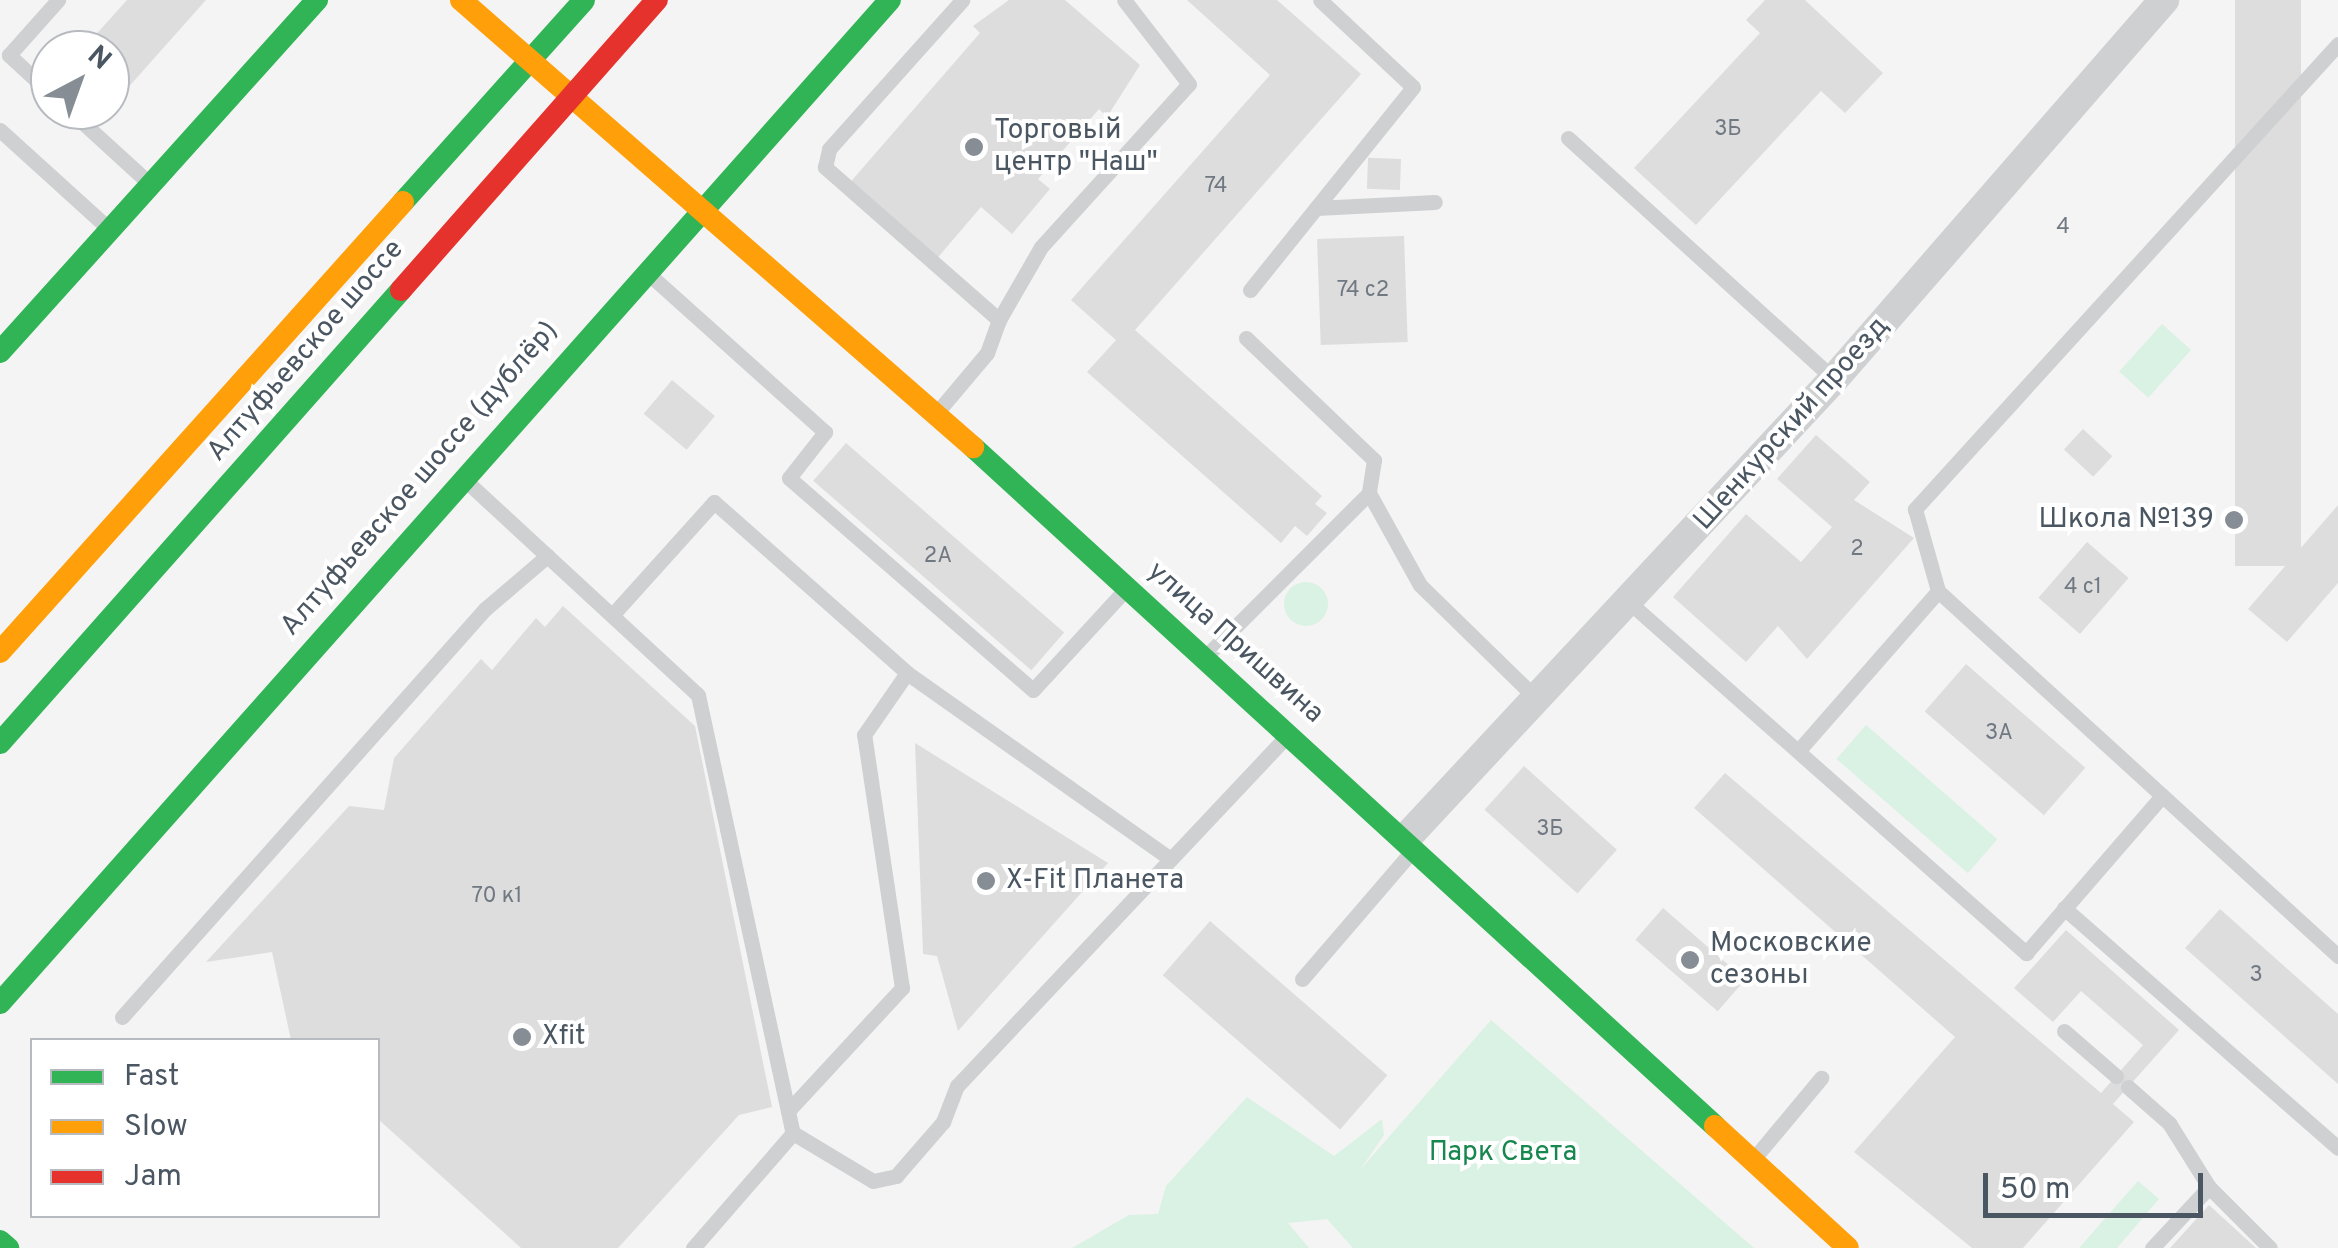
<!DOCTYPE html>
<meta charset="utf-8">
<style>
body{margin:0}
#map{position:relative;width:2338px;height:1248px;overflow:hidden;background:#f4f4f4;font-family:Overpass,sans-serif}
div>[style]{position:absolute}
[style*='--x']{left:calc(var(--x)*1px);top:calc(var(--y)*1px);width:calc(var(--w)*1px);rotate:calc(var(--a)*1deg)}
.green>*{inset:0;background:#d9f2e3;transform-origin:0 0}
.round{border-radius:50%}
.building>*{inset:0;background:#ddddde;transform-origin:0 0}
.lane>*{height:15px;margin:-7.5px;padding:0 7.5px;transform-origin:7.5px;border-radius:7.5px;background:#ced0d2}
.street>*{height:30px;margin:-15px;padding:0 15px;transform-origin:15px;border-radius:15px;background:#ced0d2}
.fast>*{height:22px;margin:-11px;padding:0 11px;transform-origin:11px;border-radius:11px;background:#30b455}
.slow>*{height:22px;margin:-11px;padding:0 11px;transform-origin:11px;border-radius:11px;background:#ff9f0a}
.jam>*{height:22px;margin:-11px;padding:0 11px;transform-origin:11px;border-radius:11px;background:#e5322d}
.dots>*{width:28px;height:28px;translate:-50% -50%;box-sizing:border-box;border:5px solid #fff;border-radius:50%}
span{translate:-50% -50%;white-space:nowrap;text-align:center;line-height:1.15;-webkit-text-stroke:8px #fff;paint-order:stroke}
.number-label{font-size:22px;color:#707881}
.number-label span{-webkit-text-stroke-width:0}
.poi-label{font-size:28px;color:#4a5661}
.left{translate:0 -50%;text-align:left}
.right{translate:-100% -50%;text-align:right}
.street-label{font-size:28px;color:#4a5661}
.park-label{font-size:28px;color:#17864f}
.legend{position:absolute;left:30px;top:1038px;width:350px;height:180px;box-sizing:border-box;background:#fff;border:2px solid #b7bbc0;margin:0;padding:12px 18px;list-style:none;font-size:30px;color:#4a5661}
.legend li{display:flex;align-items:center;gap:20px;height:50px}
.legend b{width:50px;border:2px solid #b7bbc0}
.north{position:absolute;left:30px;top:30px;width:100px;height:100px;box-sizing:border-box;background:#fff;border:2px solid #b7bbc0;border-radius:50%;rotate:41deg;font-size:28px;font-weight:700;line-height:40px;text-align:center;color:#4a5661}
.north::after{content:'';display:block;margin:auto;width:35px;height:45px;background:#868d94;clip-path:polygon(50% 0,100% 100%,50% 72%,0 100%)}
.scale{position:absolute;left:1983px;top:1173px;width:220px;height:45px;box-sizing:border-box;border:5px solid #4a5661;border-top:0;padding-left:12px;font-size:30px;line-height:35px;white-space:nowrap;color:#4a5661;-webkit-text-stroke:8px #fff;paint-order:stroke}
</style>
<div id="map">
<div class="green">
<i style="left:2162px;top:324px;width:39px;height:64px;rotate:42deg"></i>
<i class="round" style="left:1284px;top:582px;width:44px;height:44px"></i>
<i style="left:1866px;top:725px;width:174px;height:45px;rotate:41deg"></i>
<i style="clip-path:polygon(1491px 1020px,1754px 1248px,1353px 1248px,1327px 1219px,1288px 1223px,1309px 1248px,1072px 1248px,1129px 1215px,1158px 1214px,1166px 1186px,1247px 1097px,1334px 1156px,1382px 1119px,1384px 1135px,1360px 1170px)"></i>
<i style="clip-path:polygon(2138px 1181px,2159px 1199px,2117px 1248px,2079px 1248px)"></i>
</div>
<div class="building">
<i style="clip-path:polygon(127px 0,206px 0,117px 100px,110px 50px,82px 50px)"></i>
<i style="clip-path:polygon(1009px 0,1065px 0,1140px 65px,1107px 117px,1099px 109px,1038px 179px,1050px 189px,1012px 234px,981px 207px,934px 262px,847px 186px,980px 33px,973px 26px)"></i>
<i style="clip-path:polygon(1187px 0,1277px 0,1361px 74px,1135px 330px,1322px 496px,1315px 504px,1327px 513px,1307px 536px,1295px 526px,1281px 543px,1087px 372px,1116px 340px,1071px 300px,1270px 75px)"></i>
<i style="clip-path:polygon(1765px 0,1805px 0,1883px 73px,1845px 113px,1821px 91px,1696px 225px,1634px 168px,1760px 33px,1746px 20px)"></i>
<i style="left:2235px;top:0;width:66px;height:566px"></i>
<i style="left:1401px;top:159px;width:31px;height:33px;rotate:92deg"></i>
<i style="left:1404px;top:236px;width:106px;height:87px;rotate:88deg"></i>
<i style="left:672px;top:380px;width:56px;height:44px;rotate:40deg"></i>
<i style="left:2083px;top:429px;width:40px;height:28px;rotate:43deg"></i>
<i style="clip-path:polygon(1816px 435px,1870px 482px,1854px 500px,1914px 538px,1807px 659px,1778px 626px,1746px 662px,1673px 597px,1746px 514px,1801px 562px,1832px 527px,1777px 479px)"></i>
<i style="left:846px;top:443px;width:289px;height:50px;rotate:41deg"></i>
<i style="clip-path:polygon(2338px 505px,2338px 583px,2287px 642px,2248px 609px)"></i>
<i style="left:2087px;top:542px;width:55px;height:74px;rotate:41deg"></i>
<i style="clip-path:polygon(563px 606px,695px 726px,772px 1107px,739px 1115px,618px 1248px,521px 1248px,378px 1119px,378px 1040px,291px 1040px,272px 952px,206px 962px,349px 806px,384px 810px,394px 758px,481px 659px,492px 670px,536px 618px,545px 627px)"></i>
<i style="left:1966px;top:664px;width:158px;height:63px;rotate:41deg"></i>
<i style="clip-path:polygon(915px 743px,1108px 863px,958px 1031px,937px 956px,923px 954px)"></i>
<i style="left:1524px;top:766px;width:125px;height:59px;rotate:42deg"></i>
<i style="clip-path:polygon(1725px 773px,2101px 1093px,2143px 1045px,2081px 991px,2053px 1022px,2014px 988px,2066px 930px,2179px 1030px,2113px 1104px,2134px 1122px,2023px 1248px,1972px 1248px,1854px 1152px,1955px 1037px,1694px 808px)"></i>
<i style="left:1663px;top:908px;width:109px;height:42px;rotate:41deg"></i>
<i style="clip-path:polygon(2220px 909px,2338px 1014px,2338px 1084px,2185px 948px)"></i>
<i style="left:1210px;top:921px;width:235px;height:72px;rotate:41deg"></i>
<i style="clip-path:polygon(2209px 1205px,2256px 1248px,2170px 1248px)"></i>
</div>
<div class="lane">
<i style="--x:2338;--y:44;--w:629;--a:132.29"></i>
<i style="--x:1915;--y:509;--w:85;--a:74.3"></i>
<i style="--x:1938;--y:591;--w:542;--a:42.38"></i>
<i style="--x:50;--y:93;--w:56;--a:-137.2"></i>
<i style="--x:9;--y:55;--w:74;--a:-48.3"></i>
<i style="--x:69;--y:110;--w:111;--a:42.4"></i>
<i style="--x:0;--y:130;--w:146;--a:42.2"></i>
<i style="--x:1568;--y:138;--w:359;--a:42.2"></i>
<i style="--x:1316;--y:208;--w:119;--a:-2.9"></i>
<i style="--x:651;--y:276;--w:234;--a:41.9"></i>
<i style="--x:825;--y:432;--w:58;--a:128"></i>
<i style="--x:789;--y:478;--w:323;--a:41"></i>
<i style="--x:1033;--y:690;--w:136;--a:-47.4"></i>
<i style="--x:1250;--y:290;--w:260;--a:-51.2"></i>
<i style="--x:1413;--y:87;--w:127;--a:-136.9"></i>
<i style="--x:999;--y:320;--w:84;--a:-60.1"></i>
<i style="--x:1041;--y:247;--w:220;--a:-47.8"></i>
<i style="--x:1189;--y:84;--w:106;--a:-127.7"></i>
<i style="--x:1246;--y:338;--w:177;--a:43.6"></i>
<i style="--x:1374;--y:460;--w:33;--a:99"></i>
<i style="--x:1369;--y:493;--w:105;--a:61"></i>
<i style="--x:1420;--y:585;--w:165;--a:44.3"></i>
<i style="--x:939;--y:410;--w:75;--a:-49.9"></i>
<i style="--x:987;--y:353;--w:35;--a:-70"></i>
<i style="--x:999;--y:320;--w:232;--a:-138.7"></i>
<i style="--x:825;--y:167;--w:18;--a:-77"></i>
<i style="--x:829;--y:149;--w:200;--a:-48.2"></i>
<i style="--x:465;--y:480;--w:317;--a:42.7"></i>
<i style="--x:698;--y:695;--w:448;--a:77.8"></i>
<i style="--x:793;--y:1133;--w:93;--a:31"></i>
<i style="--x:873;--y:1181;--w:24;--a:-12"></i>
<i style="--x:896;--y:1176;--w:72;--a:-49"></i>
<i style="--x:943;--y:1122;--w:39;--a:-69"></i>
<i style="--x:957;--y:1086;--w:480;--a:-46.7"></i>
<i style="--x:1630;--y:603;--w:529;--a:41.47"></i>
<i style="--x:2026;--y:953;--w:208;--a:-49.1"></i>
<i style="--x:615;--y:612;--w:148;--a:-48"></i>
<i style="--x:714;--y:502;--w:258;--a:41.5"></i>
<i style="--x:907;--y:673;--w:321;--a:35.2"></i>
<i style="--x:1205;--y:657;--w:232;--a:-45"></i>
<i style="--x:1799;--y:750;--w:211;--a:-48.8"></i>
<i style="--x:2064;--y:908;--w:364;--a:41.2"></i>
<i style="--x:1302;--y:979;--w:172;--a:-49.3"></i>
<i style="--x:122;--y:1017;--w:546;--a:-48.34"></i>
<i style="--x:485;--y:609;--w:82;--a:-40.5"></i>
<i style="--x:2064;--y:1031;--w:69;--a:40.9"></i>
<i style="--x:2128;--y:1087;--w:55;--a:41.3"></i>
<i style="--x:2169;--y:1123;--w:75;--a:58"></i>
<i style="--x:2209;--y:1187;--w:86;--a:45"></i>
<i style="--x:788;--y:1111;--w:168;--a:-47.2"></i>
<i style="--x:902;--y:988;--w:256;--a:-98.5"></i>
<i style="--x:864;--y:735;--w:75;--a:-55.3"></i>
<i style="--x:1756;--y:1156;--w:102;--a:-50.2"></i>
<i style="--x:693;--y:1248;--w:152;--a:-49"></i>
<i style="--x:2152;--y:1248;--w:83;--a:-46.9"></i>
</div>
<div class="street">
<i style="--x:1407;--y:837;--w:626;--a:-47.01"></i>
<i style="--x:1834;--y:379;--w:503;--a:-48.95"></i>
</div>
<div class="fast">
<i style="--x:403;--y:202;--w:271;--a:-48.1"></i>
<i style="--x:0;--y:352;--w:474;--a:-48"></i>
<i style="--x:973;--y:447;--w:1006;--a:42.46"></i>
<i style="--x:0;--y:743;--w:605;--a:-48.48"></i>
<i style="--x:0;--y:1003;--w:1341;--a:-48.42"></i>
<i style="--x:0;--y:1241;--w:11;--a:41"></i>
</div>
<div class="slow">
<i style="--x:461;--y:0;--w:680;--a:41.12"></i>
<i style="--x:0;--y:652;--w:604;--a:-48.15"></i>
<i style="--x:1715;--y:1126;--w:180;--a:42.5"></i>
</div>
<div class="jam">
<i style="--x:401;--y:290;--w:387;--a:-48.6"></i>
</div>
<div class="dots">
<i style="left:974px;top:147px;background:#868d94"></i>
<i style="left:2234px;top:520px;background:#868d94"></i>
<i style="left:986px;top:881px;background:#868d94"></i>
<i style="left:1690px;top:960px;background:#868d94"></i>
<i style="left:522px;top:1037px;background:#868d94"></i>
</div>
<div class="number-label">
<span style="left:1728px;top:130px">3Б</span>
<span style="left:1216px;top:187px">74</span>
<span style="left:2063px;top:228px">4</span>
<span style="left:1363px;top:291px">74 с2</span>
<span style="left:1857px;top:550px">2</span>
<span style="left:938px;top:557px">2А</span>
<span style="left:2083px;top:588px">4 с1</span>
<span style="left:1999px;top:734px">3А</span>
<span style="left:1550px;top:830px">3Б</span>
<span style="left:497px;top:897px">70 к1</span>
<span style="left:2256px;top:976px">3</span>
</div>
<div class="poi-label">
<span class="left" style="left:994px;top:147px">Торговый<br>центр "Наш"</span>
<span class="right" style="left:2214px;top:520px">Школа №139</span>
<span class="left" style="left:1006px;top:881px">X-Fit Планета</span>
<span class="left" style="left:1710px;top:960px">Московские<br>сезоны</span>
<span class="left" style="left:542px;top:1037px">Xfit</span>
</div>
<div class="street-label">
<span style="left:306px;top:351px;rotate:-49deg">Алтуфьевское шоссе</span>
<span style="left:1792px;top:424px;rotate:-48deg">Шенкурский проезд</span>
<span style="left:420px;top:479px;rotate:-49deg">Алтуфьевское шоссе (дублёр)</span>
<span style="left:1235px;top:643px;rotate:42deg">улица Пришвина</span>
</div>
<div class="park-label">
<span style="left:1503px;top:1153px">Парк Света</span>
</div>
<ul class="legend">
<li><b style="height:12px;background:#30b455"></b>Fast</li>
<li><b style="height:12px;background:#ff9f0a"></b>Slow</li>
<li><b style="height:12px;background:#e5322d"></b>Jam</li>
</ul>
<div class="north">N</div>
<div class="scale">50 m</div>
</div>
